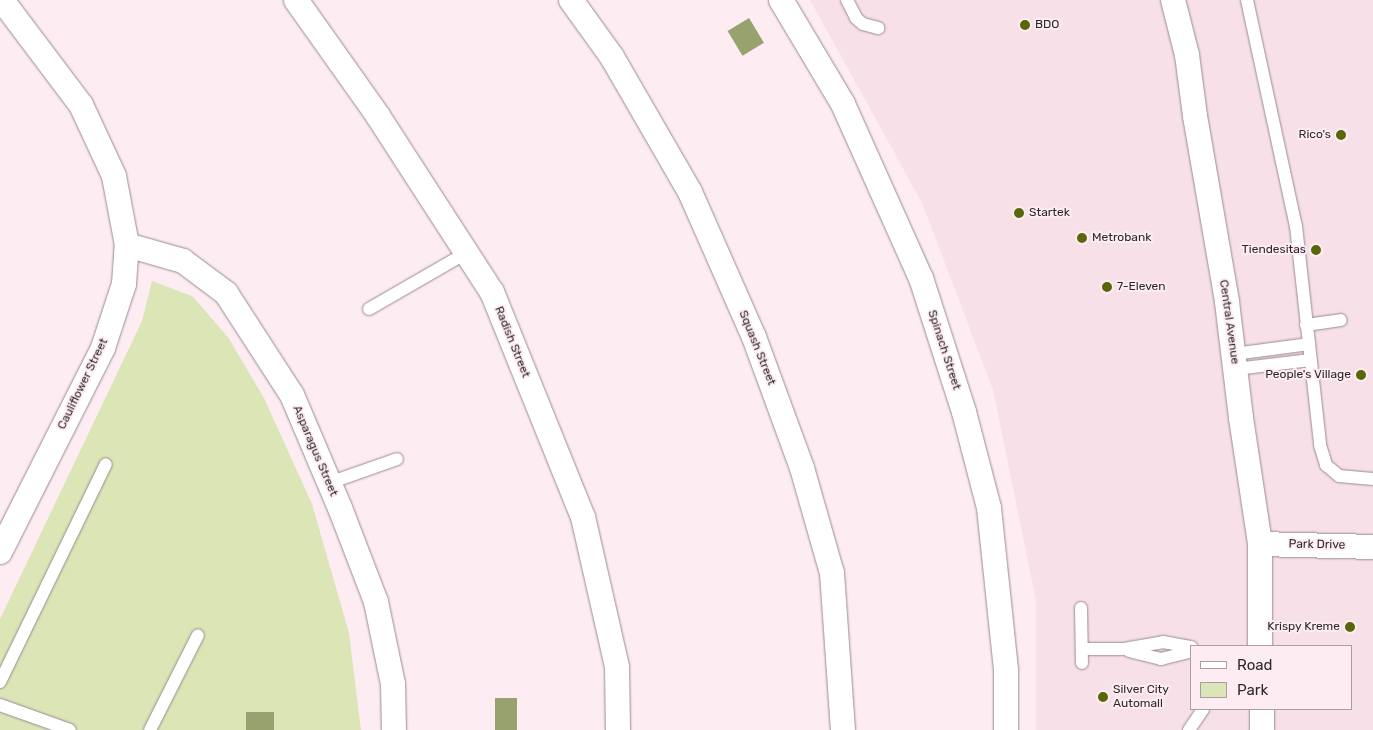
<!DOCTYPE html>
<style>
body{margin:0}
#map{position:relative;width:1373px;height:730px;overflow:hidden;background:#fdedf3;font-family:Rubik,sans-serif}
div>[style]{position:absolute}
[style*='--x']{left:calc(var(--x)*1px);top:calc(var(--y)*1px);width:calc(var(--w)*1px);rotate:calc(var(--a)*1deg)}
.built>*{inset:0;background:#f8e0e9}
.green>*{inset:0;background:#dbe5b6}
.water>*{inset:0;background:#98a26f;transform-origin:0 0}
.roads{filter:drop-shadow(0 0 1px #9a8b91) drop-shadow(0 0 1px #9a8b91)}
.service>*{height:12px;margin:-6px;padding:0 6px;transform-origin:6px;border-radius:6px;background:#fff}
.minor>*{height:24px;margin:-12px;padding:0 12px;transform-origin:12px;border-radius:12px;background:#fff}
.dots>*{width:14px;height:14px;translate:-50% -50%;box-sizing:border-box;border:2px solid #fdedf3;border-radius:50%}
span{translate:-50% -50%;white-space:nowrap;text-align:center;line-height:1.15;-webkit-text-stroke:4px #fdedf3;paint-order:stroke}
.poi-label{font-size:12px;color:#2e282b}
.left{translate:0 -50%;text-align:left}
.right{translate:-100% -50%;text-align:right}
.street-label{font-size:12px;color:#2e282b}
.legend{position:absolute;left:1190px;top:645px;width:162px;height:65px;box-sizing:border-box;background:#fdedf3;border:1px solid #aa9ea3;margin:0;padding:6px 9px;list-style:none;font-size:15px;color:#2e282b}
.legend li{display:flex;align-items:center;gap:10px;height:25px}
.legend b{width:25px;border:1px solid #aa9ea3}
</style>
<div id="map">
<div class="built">
<i style="clip-path:polygon(evenodd,810px 0,1373px 0,1373px 730px,1036px 730px,1036px 601px,993px 390px,922px 203px,810px 0,1192px 646px,1352px 646px,1352px 709px,1192px 709px,1192px 646px)"></i>
</div>
<div class="green">
<i style="clip-path:polygon(152px 281px,192px 296px,228px 337px,264px 398px,312px 504px,349px 633px,361px 730px,0 730px,0 619px,142px 321px)"></i>
</div>
<div class="water">
<i style="left:749px;top:18px;width:29px;height:25px;rotate:59deg"></i>
<i style="left:495px;top:698px;width:22px;height:32px"></i>
<i style="left:246px;top:712px;width:28px;height:18px"></i>
</div>
<div class="roads">
<div class="service">
<i style="--x:847;--y:0;--w:20;--a:63"></i>
<i style="--x:856;--y:18;--w:9;--a:41"></i>
<i style="--x:863;--y:24;--w:16;--a:15"></i>
<i style="--x:1247;--y:0;--w:231;--a:77.8"></i>
<i style="--x:1296;--y:226;--w:220;--a:83.7"></i>
<i style="--x:1320;--y:445;--w:21;--a:73"></i>
<i style="--x:1326;--y:465;--w:17;--a:40"></i>
<i style="--x:1339;--y:476;--w:34;--a:5"></i>
<i style="--x:369;--y:309;--w:112;--a:-30"></i>
<i style="--x:1306;--y:325;--w:35;--a:-8"></i>
<i style="--x:1234;--y:354;--w:76;--a:-7.6"></i>
<i style="--x:1236;--y:369;--w:75;--a:-6.9"></i>
<i style="--x:329;--y:483;--w:72;--a:-19.4"></i>
<i style="--x:1081;--y:608;--w:55;--a:89"></i>
<i style="--x:1082;--y:649;--w:42;--a:0"></i>
<i style="--x:1124;--y:649;--w:40;--a:-10"></i>
<i style="--x:1163;--y:642;--w:29;--a:10"></i>
<i style="--x:1129;--y:651;--w:33;--a:14"></i>
<i style="--x:1161;--y:659;--w:32;--a:-14"></i>
<i style="--x:0;--y:682;--w:242;--a:-64.1"></i>
<i style="--x:0;--y:705;--w:74;--a:19.7"></i>
<i style="--x:150;--y:730;--w:106;--a:-63.2"></i>
<i style="--x:1189;--y:730;--w:25;--a:-56"></i>
</div>
<div class="minor">
<i style="--x:296;--y:0;--w:142;--a:54.7"></i>
<i style="--x:378;--y:116;--w:210;--a:57.1"></i>
<i style="--x:492;--y:292;--w:243;--a:68"></i>
<i style="--x:583;--y:517;--w:154;--a:77.2"></i>
<i style="--x:617;--y:667;--w:63;--a:89.1"></i>
<i style="--x:571;--y:0;--w:70;--a:54.3"></i>
<i style="--x:612;--y:57;--w:156;--a:60"></i>
<i style="--x:690;--y:192;--w:158;--a:66.2"></i>
<i style="--x:754;--y:337;--w:140;--a:69.9"></i>
<i style="--x:802;--y:468;--w:109;--a:74.1"></i>
<i style="--x:832;--y:573;--w:157;--a:86"></i>
<i style="--x:781;--y:0;--w:121;--a:59.2"></i>
<i style="--x:843;--y:104;--w:191;--a:65.9"></i>
<i style="--x:921;--y:278;--w:141;--a:72.2"></i>
<i style="--x:964;--y:412;--w:99;--a:75.4"></i>
<i style="--x:989;--y:508;--w:162;--a:84"></i>
<i style="--x:1006;--y:669;--w:61;--a:90"></i>
<i style="--x:1173;--y:0;--w:57;--a:75.7"></i>
<i style="--x:1187;--y:55;--w:62;--a:82.5"></i>
<i style="--x:1195;--y:116;--w:189;--a:80.2"></i>
<i style="--x:1227;--y:302;--w:117;--a:83.1"></i>
<i style="--x:1241;--y:418;--w:127;--a:81.4"></i>
<i style="--x:1260;--y:544;--w:102;--a:90"></i>
<i style="--x:127;--y:245;--w:58;--a:15.9"></i>
<i style="--x:183;--y:261;--w:54;--a:36.7"></i>
<i style="--x:226;--y:293;--w:121;--a:57.1"></i>
<i style="--x:292;--y:395;--w:123;--a:67"></i>
<i style="--x:340;--y:508;--w:101;--a:69"></i>
<i style="--x:376;--y:602;--w:84;--a:78.3"></i>
<i style="--x:393;--y:684;--w:46;--a:88.8"></i>
<i style="--x:1260;--y:544;--w:113;--a:1.5"></i>
<i style="--x:0;--y:552;--w:229;--a:-63.2"></i>
<i style="--x:103;--y:348;--w:67;--a:-71.8"></i>
<i style="--x:124;--y:284;--w:39;--a:-86"></i>
<i style="--x:127;--y:245;--w:70;--a:-100.7"></i>
<i style="--x:114;--y:176;--w:78;--a:-114.9"></i>
<i style="--x:81;--y:105;--w:131;--a:-127"></i>
<i style="--x:1262;--y:709;--w:21;--a:90"></i>
</div>
</div>
<div class="dots">
<i style="left:1025px;top:25px;background:#5a6609"></i>
<i style="left:1341px;top:135px;background:#5a6609"></i>
<i style="left:1019px;top:213px;background:#5a6609"></i>
<i style="left:1082px;top:238px;background:#5a6609"></i>
<i style="left:1316px;top:250px;background:#5a6609"></i>
<i style="left:1107px;top:287px;background:#5a6609"></i>
<i style="left:1361px;top:375px;background:#5a6609"></i>
<i style="left:1350px;top:627px;background:#5a6609"></i>
<i style="left:1103px;top:697px;background:#5a6609"></i>
</div>
<div class="poi-label">
<span class="left" style="left:1035px;top:25px">BDO</span>
<span class="right" style="left:1331px;top:135px">Rico's</span>
<span class="left" style="left:1029px;top:213px">Startek</span>
<span class="left" style="left:1092px;top:238px">Metrobank</span>
<span class="right" style="left:1306px;top:250px">Tiendesitas</span>
<span class="left" style="left:1117px;top:287px">7-Eleven</span>
<span class="right" style="left:1351px;top:375px">People's Village</span>
<span class="right" style="left:1340px;top:627px">Krispy Kreme</span>
<span class="left" style="left:1113px;top:697px">Silver City<br>Automall</span>
</div>
<div class="street-label">
<span style="left:1229px;top:322px;rotate:82deg">Central Avenue</span>
<span style="left:512px;top:342px;rotate:68deg">Radish Street</span>
<span style="left:757px;top:348px;rotate:68deg">Squash Street</span>
<span style="left:944px;top:350px;rotate:72deg">Spinach Street</span>
<span style="left:83px;top:384px;rotate:-64deg">Cauliflower Street</span>
<span style="left:315px;top:451px;rotate:67deg">Asparagus Street</span>
<span style="left:1317px;top:545px;rotate:1deg">Park Drive</span>
</div>
<ul class="legend">
<li><b style="height:6px;background:#fff"></b>Road</li>
<li><b style="height:14px;background:#dbe5b6"></b>Park</li>
</ul>
</div>
